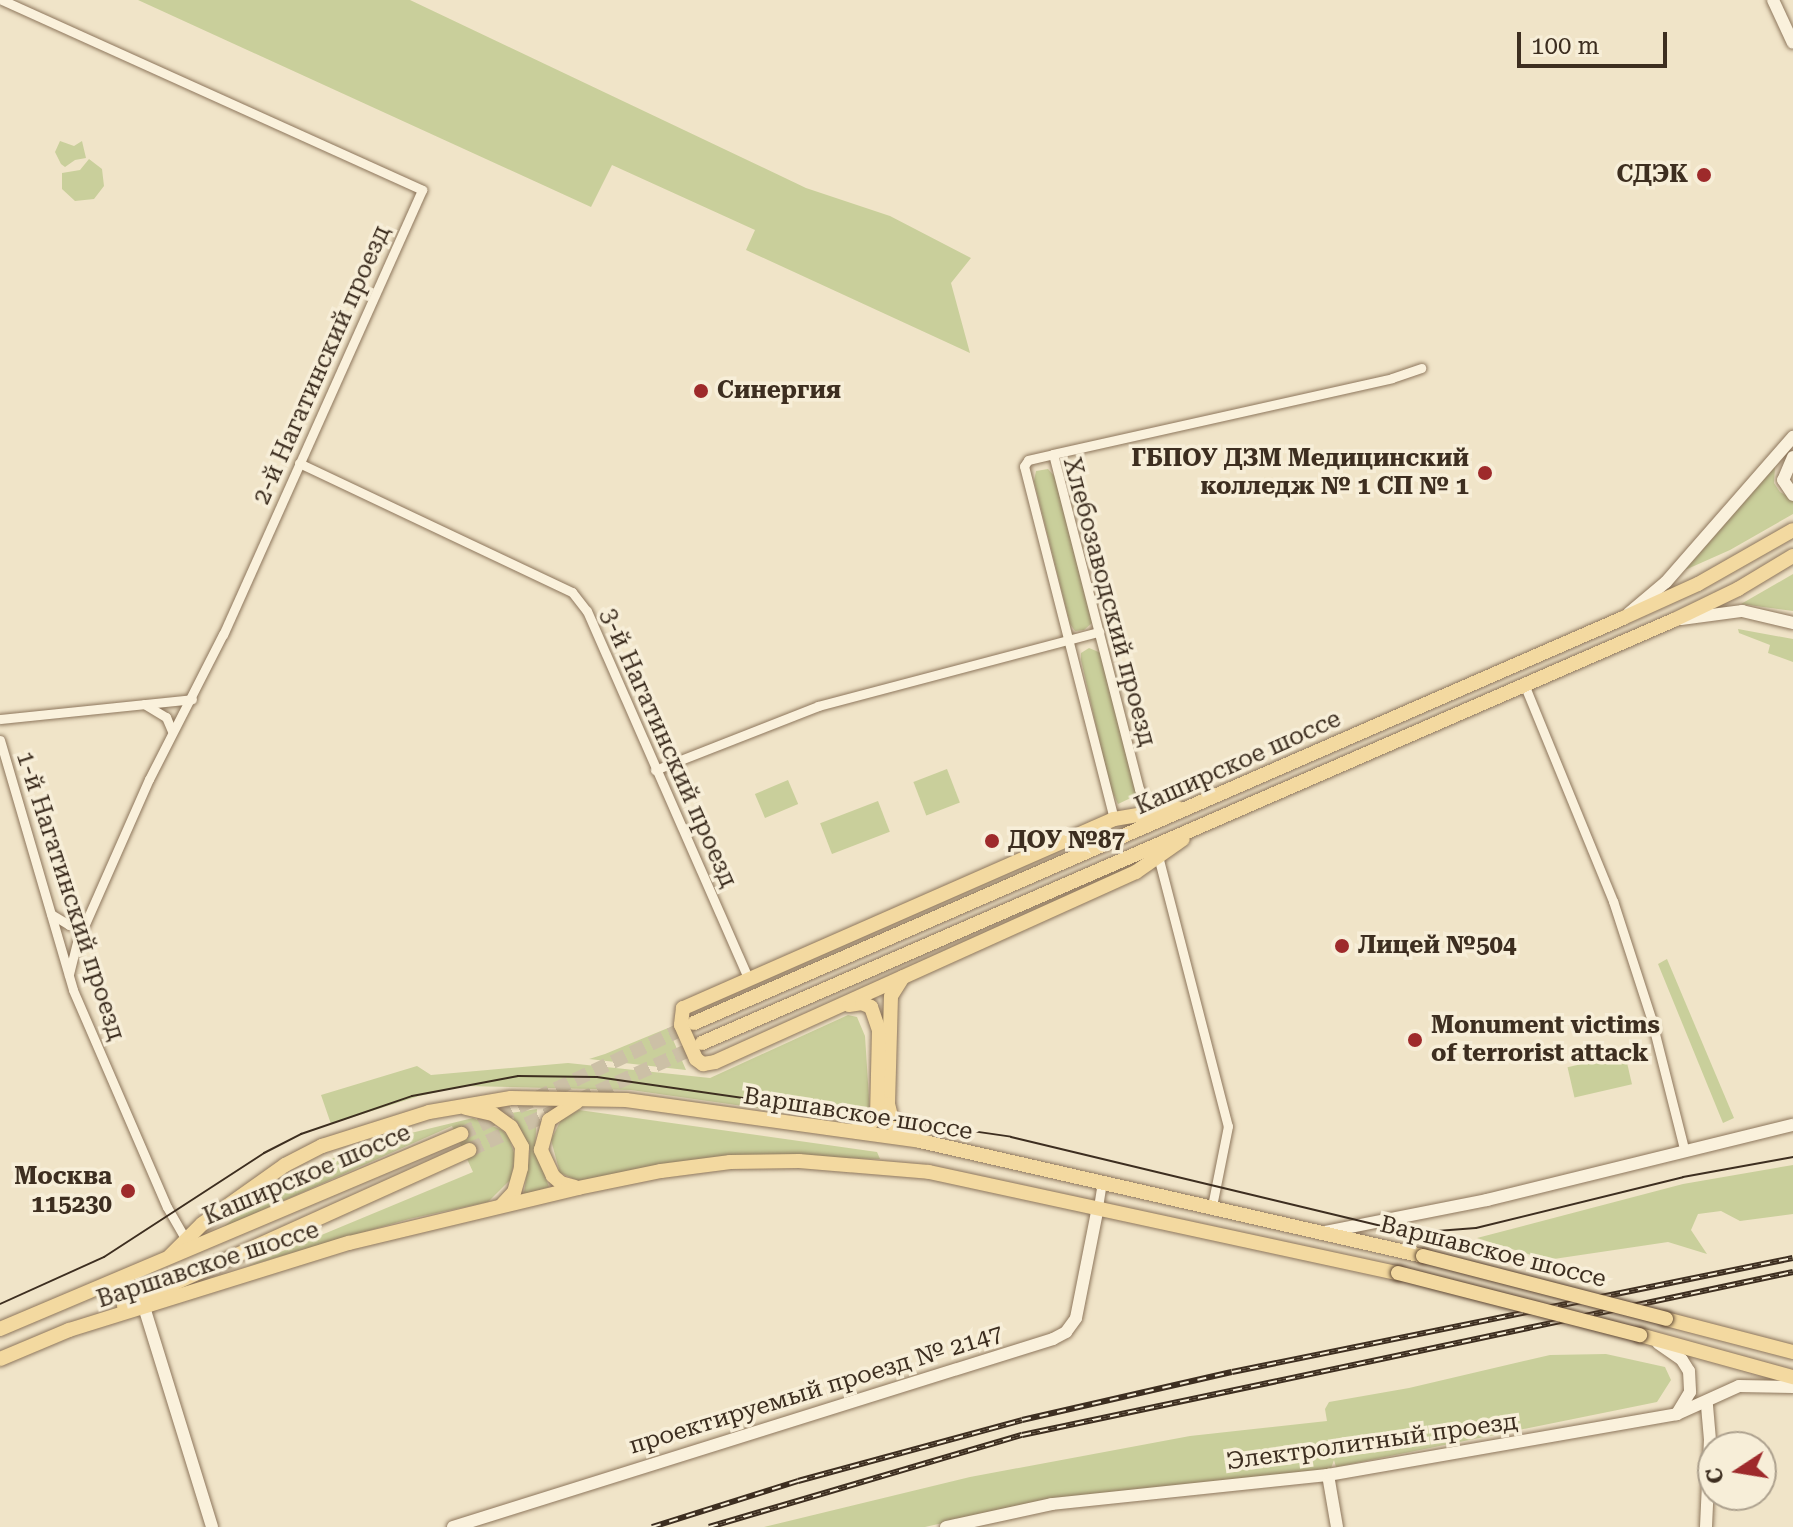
<!DOCTYPE html>
<meta charset="utf-8">
<style>
body{margin:0}
#map{position:relative;width:1793px;height:1527px;overflow:hidden;background:#f0e4c8;font-family:"Roboto Serif",serif}
div>[style]{position:absolute}
[style*='--x']{left:calc(var(--x)*1px);top:calc(var(--y)*1px);width:calc(var(--w)*1px);rotate:calc(var(--a)*1deg)}
.green>*{inset:0;background:#c9cf9b;transform-origin:0 0}
.primary-tunnel>*{height:14px;margin-top:-7px;transform-origin:0;background:repeating-linear-gradient(90deg,#ccc0a6 0 14px,transparent 0 21px)}
.roads{filter:drop-shadow(0 0 2px #8d765c) drop-shadow(0 0 2px #8d765c)}
.street>*{height:9px;margin:-4.5px;padding:0 4.5px;transform-origin:4.5px;border-radius:4.5px;background:#faf1dc}
.secondary>*{height:12px;margin:-6px;padding:0 6px;transform-origin:6px;border-radius:6px;background:#faf1dc}
.primary>*{height:14px;margin:-7px;padding:0 7px;transform-origin:7px;border-radius:7px;background:#f3d9a0}
.tram>*{height:2px;margin:-1px;padding:0 1px;transform-origin:1px;border-radius:1px;background:#3d2e20}
.rail>*{height:6px;margin-top:-3px;transform-origin:0;background:repeating-linear-gradient(90deg,#f7eed8 0 9px,#3d2e20 0 18px);box-sizing:border-box;border-block:2px solid #3d2e20}
.bridges{filter:drop-shadow(0 0 2px #5b4430) drop-shadow(0 0 2px #5b4430)}
.primary-bridge>*{height:14px;margin:-7px;padding:0 7px;transform-origin:7px;border-radius:7px;background:#f3d9a0}
.dots>*{width:22px;height:22px;translate:-50% -50%;box-sizing:border-box;border:4px solid #f7eed8;border-radius:50%}
span{translate:-50% -50%;white-space:nowrap;text-align:center;line-height:1.15;-webkit-text-stroke:7px #f7eed8;paint-order:stroke}
.poi-label{font-size:24px;color:#3d2e20;font-weight:700}
.right{translate:-100% -50%;text-align:right}
.left{translate:0 -50%;text-align:left}
.street-label{font-size:24px;color:#3d2e20}
.north{position:absolute;left:1697px;top:1431px;width:80px;height:80px;box-sizing:border-box;background:#f7eed8;border:2px solid #ada18e;border-radius:50%;rotate:258deg;font-size:22px;font-weight:700;line-height:32px;text-align:center;color:#3d2e20}
.north::after{content:'';display:block;margin:auto;width:28px;height:36px;background:#9e2a2b;clip-path:polygon(50% 0,100% 100%,50% 72%,0 100%)}
.scale{position:absolute;left:1517px;top:32px;width:150px;height:36px;box-sizing:border-box;border:4px solid #3d2e20;border-top:0;padding-left:10px;font-size:24px;line-height:28px;white-space:nowrap;color:#3d2e20;-webkit-text-stroke:6px #f7eed8;paint-order:stroke}
</style>
<div id="map">
<div class="green">
<i style="clip-path:polygon(138px 0,410px 0,806px 188px,890px 216px,971px 258px,951px 283px,970px 353px,746px 250px,755px 230px,612px 165px,591px 207px)"></i>
<i style="clip-path:polygon(60px 141px,74px 146px,82px 141px,86px 158px,75px 160px,65px 167px,61px 164px,55px 152px)"></i>
<i style="clip-path:polygon(89px 159px,102px 169px,104px 186px,94px 199px,75px 201px,62px 189px,62px 173px,80px 170px)"></i>
<i style="clip-path:polygon(1775px 467px,1774px 483px,1780px 492px,1793px 499px,1793px 514px,1730px 550px,1685px 570px)"></i>
<i style="clip-path:polygon(1048px 469px,1055px 477px,1092px 623px,1084px 630px,1075px 631px,1070px 624px,1034px 481px,1036px 471px)"></i>
<i style="clip-path:polygon(1793px 574px,1793px 611px,1741px 604px)"></i>
<i style="clip-path:polygon(1738px 629px,1793px 639px,1793px 662px,1768px 653px,1770px 645px,1739px 633px)"></i>
<i style="clip-path:polygon(1089px 648px,1101px 653px,1137px 795px,1118px 804px,1110px 787px,1081px 660px,1081px 653px)"></i>
<i style="left:947px;top:769px;width:36px;height:36px;rotate:69deg"></i>
<i style="left:788px;top:780px;width:26px;height:36px;rotate:67deg"></i>
<i style="left:878px;top:801px;width:33px;height:62px;rotate:69deg"></i>
<i style="clip-path:polygon(1667px 959px,1734px 1118px,1723px 1123px,1658px 964px)"></i>
<i style="clip-path:polygon(848px 1015px,857px 1017px,865px 1036px,870px 1114px,866px 1121px,855px 1122px,631px 1090px,465px 1086px,419px 1096px,331px 1124px,321px 1095px,417px 1066px,431px 1075px,568px 1063px,710px 1078px)"></i>
<i style="clip-path:polygon(668px 1028px,686px 1070px,589px 1059px,605px 1054px)"></i>
<i style="left:1625px;top:1054px;width:31px;height:59px;rotate:77deg"></i>
<i style="clip-path:polygon(537px 1109px,535px 1150px,549px 1187px,528px 1194px,524px 1193px,530px 1150px,511px 1113px)"></i>
<i style="clip-path:polygon(579px 1110px,877px 1152px,880px 1159px,790px 1157px,581px 1182px,560px 1173px,551px 1140px,561px 1120px)"></i>
<i style="clip-path:polygon(473px 1118px,502px 1130px,509px 1137px,515px 1156px,511px 1179px,488px 1202px,409px 1219px,247px 1266px,473px 1172px,452px 1126px,222px 1228px,261px 1196px,315px 1165px,378px 1141px)"></i>
<i style="clip-path:polygon(1793px 1165px,1793px 1214px,1740px 1221px,1721px 1211px,1698px 1214px,1691px 1230px,1707px 1254px,1668px 1242px,1547px 1260px,1477px 1238px,1683px 1184px)"></i>
<i style="clip-path:polygon(1606px 1354px,1665px 1367px,1671px 1380px,1657px 1402px,1336px 1467px,1334px 1460px,1330px 1471px,1050px 1499px,925px 1527px,764px 1527px,970px 1477px,1190px 1436px,1327px 1421px,1325px 1409px,1329px 1402px,1409px 1388px,1550px 1355px)"></i>
</div>
<div class="primary-tunnel">
<i style="--x:579;--y:1100;--w:135;--a:-24.5"></i>
<i style="--x:461;--y:1134;--w:257;--a:-25.4"></i>
<i style="--x:469;--y:1150;--w:100;--a:-24.3"></i>
</div>
<div class="roads">
<div class="street">
<i style="--x:2;--y:0;--w:461;--a:24.3"></i>
<i style="--x:422;--y:190;--w:487;--a:114.1"></i>
<i style="--x:223;--y:634;--w:163;--a:117"></i>
<i style="--x:149;--y:779;--w:178;--a:113.8"></i>
<i style="--x:77;--y:942;--w:34;--a:104"></i>
<i style="--x:1053;--y:454;--w:346;--a:75.6"></i>
<i style="--x:1139;--y:789;--w:26;--a:61"></i>
<i style="--x:299;--y:463;--w:302;--a:25.3"></i>
<i style="--x:572;--y:592;--w:24;--a:52"></i>
<i style="--x:587;--y:611;--w:403;--a:66.3"></i>
<i style="--x:1524;--y:684;--w:235;--a:67.7"></i>
<i style="--x:1613;--y:901;--w:123;--a:72"></i>
<i style="--x:1651;--y:1018;--w:138;--a:75.8"></i>
<i style="--x:144;--y:704;--w:26;--a:31"></i>
<i style="--x:166;--y:717;--w:15;--a:67"></i>
<i style="--x:0;--y:719;--w:193;--a:-5.9"></i>
<i style="--x:0;--y:740;--w:260;--a:73.7"></i>
<i style="--x:73;--y:990;--w:236;--a:66.6"></i>
<i style="--x:167;--y:1207;--w:36;--a:60"></i>
<i style="--x:655;--y:770;--w:175;--a:-21.4"></i>
<i style="--x:818;--y:706;--w:291;--a:-14.8"></i>
<i style="--x:1114;--y:819;--w:364;--a:-104.3"></i>
<i style="--x:1024;--y:466;--w:7;--a:-56"></i>
<i style="--x:1028;--y:460;--w:26;--a:-13"></i>
<i style="--x:1053;--y:454;--w:347;--a:-12.6"></i>
<i style="--x:1392;--y:378;--w:31;--a:-19"></i>
<i style="--x:1158;--y:856;--w:279;--a:75.5"></i>
<i style="--x:1228;--y:1126;--w:82;--a:101.3"></i>
<i style="--x:51;--y:914;--w:21;--a:31"></i>
<i style="--x:69;--y:925;--w:18;--a:-19"></i>
<i style="--x:1098;--y:1207;--w:25;--a:-81"></i>
</div>
<div class="secondary">
<i style="--x:1773;--y:0;--w:47;--a:65.1"></i>
<i style="--x:1793;--y:457;--w:25;--a:113"></i>
<i style="--x:1783;--y:480;--w:18;--a:56"></i>
<i style="--x:1629;--y:613;--w:48;--a:-40"></i>
<i style="--x:1666;--y:582;--w:193;--a:-48.8"></i>
<i style="--x:1681;--y:619;--w:62;--a:-7.5"></i>
<i style="--x:1742;--y:611;--w:52;--a:13.2"></i>
<i style="--x:1325;--y:1232;--w:165;--a:-11.2"></i>
<i style="--x:1487;--y:1200;--w:315;--a:-13.8"></i>
<i style="--x:144;--y:1307;--w:230;--a:72.8"></i>
<i style="--x:1658;--y:1343;--w:29;--a:35"></i>
<i style="--x:1682;--y:1360;--w:13;--a:58"></i>
<i style="--x:1689;--y:1371;--w:21;--a:87"></i>
<i style="--x:1690;--y:1392;--w:26;--a:121"></i>
<i style="--x:1328;--y:1475;--w:53;--a:80.2"></i>
<i style="--x:453;--y:1527;--w:629;--a:-17.4"></i>
<i style="--x:1053;--y:1339;--w:15;--a:-28"></i>
<i style="--x:1066;--y:1332;--w:17;--a:-54"></i>
<i style="--x:1076;--y:1318;--w:113;--a:-78.8"></i>
<i style="--x:946;--y:1527;--w:108;--a:-12.2"></i>
<i style="--x:1052;--y:1504;--w:278;--a:-6"></i>
<i style="--x:1328;--y:1475;--w:354;--a:-9.9"></i>
<i style="--x:1677;--y:1414;--w:68;--a:-24.3"></i>
<i style="--x:1739;--y:1386;--w:54;--a:1.1"></i>
<i style="--x:1706;--y:1527;--w:87;--a:-87.4"></i>
<i style="--x:1710;--y:1440;--w:38;--a:-95"></i>
</div>
<div class="primary">
<i style="--x:1178;--y:808;--w:65;--a:170.2"></i>
<i style="--x:1114;--y:819;--w:471;--a:156.3"></i>
<i style="--x:683;--y:1008;--w:17;--a:97"></i>
<i style="--x:681;--y:1025;--w:37;--a:66"></i>
<i style="--x:696;--y:1059;--w:9;--a:36"></i>
<i style="--x:703;--y:1064;--w:12;--a:-9"></i>
<i style="--x:715;--y:1062;--w:462;--a:-24.3"></i>
<i style="--x:1136;--y:872;--w:57;--a:-35.1"></i>
<i style="--x:903;--y:977;--w:22;--a:122"></i>
<i style="--x:891;--y:996;--w:108;--a:91.6"></i>
<i style="--x:888;--y:1104;--w:21;--a:76"></i>
<i style="--x:893;--y:1124;--w:24;--a:36"></i>
<i style="--x:849;--y:1005;--w:13;--a:-9"></i>
<i style="--x:862;--y:1003;--w:10;--a:24"></i>
<i style="--x:871;--y:1007;--w:24;--a:71"></i>
<i style="--x:879;--y:1030;--w:86;--a:91.3"></i>
<i style="--x:877;--y:1116;--w:16;--a:130"></i>
<i style="--x:867;--y:1128;--w:13;--a:167"></i>
<i style="--x:694;--y:1023;--w:1013;--a:-23.55"></i>
<i style="--x:1623;--y:618;--w:82;--a:-24.4"></i>
<i style="--x:1698;--y:584;--w:109;--a:-29.6"></i>
<i style="--x:702;--y:1043;--w:1060;--a:-23.52"></i>
<i style="--x:1674;--y:620;--w:71;--a:-25.8"></i>
<i style="--x:1738;--y:589;--w:64;--a:-31"></i>
<i style="--x:466;--y:1108;--w:28;--a:13"></i>
<i style="--x:493;--y:1114;--w:22;--a:36"></i>
<i style="--x:511;--y:1127;--w:23;--a:61"></i>
<i style="--x:522;--y:1147;--w:21;--a:93"></i>
<i style="--x:521;--y:1168;--w:25;--a:106"></i>
<i style="--x:514;--y:1192;--w:18;--a:133"></i>
<i style="--x:575;--y:1187;--w:15;--a:-164"></i>
<i style="--x:561;--y:1183;--w:11;--a:-139"></i>
<i style="--x:553;--y:1176;--w:29;--a:-115"></i>
<i style="--x:541;--y:1150;--w:31;--a:-75"></i>
<i style="--x:549;--y:1120;--w:33;--a:-33"></i>
<i style="--x:170;--y:1256;--w:45;--a:-45"></i>
<i style="--x:202;--y:1224;--w:102;--a:-35.4"></i>
<i style="--x:285;--y:1165;--w:42;--a:-27.2"></i>
<i style="--x:322;--y:1146;--w:112;--a:-17.6"></i>
<i style="--x:429;--y:1112;--w:83;--a:-9.7"></i>
<i style="--x:511;--y:1098;--w:115;--a:1"></i>
<i style="--x:626;--y:1100;--w:297;--a:7.9"></i>
<i style="--x:920;--y:1141;--w:516;--a:12.88"></i>
<i style="--x:124;--y:1306;--w:379;--a:-24.3"></i>
<i style="--x:1666;--y:1319;--w:131;--a:14.6"></i>
<i style="--x:0;--y:1329;--w:501;--a:-22.93"></i>
<i style="--x:1640;--y:1335;--w:159;--a:15.4"></i>
<i style="--x:0;--y:1359;--w:75;--a:-22.8"></i>
<i style="--x:69;--y:1330;--w:293;--a:-17.3"></i>
<i style="--x:349;--y:1243;--w:236;--a:-13.5"></i>
<i style="--x:578;--y:1188;--w:85;--a:-11.6"></i>
<i style="--x:661;--y:1171;--w:70;--a:-7.4"></i>
<i style="--x:730;--y:1162;--w:69;--a:-0.8"></i>
<i style="--x:799;--y:1161;--w:130;--a:4.8"></i>
<i style="--x:929;--y:1172;--w:480;--a:12.2"></i>
</div>
</div>
<div class="tram">
<i style="--x:0;--y:1304;--w:114;--a:-24.3"></i>
<i style="--x:104;--y:1257;--w:191;--a:-33"></i>
<i style="--x:264;--y:1153;--w:42;--a:-27.2"></i>
<i style="--x:301;--y:1134;--w:117;--a:-18.9"></i>
<i style="--x:412;--y:1096;--w:108;--a:-10.7"></i>
<i style="--x:518;--y:1076;--w:79;--a:0.7"></i>
<i style="--x:597;--y:1077;--w:418;--a:8.2"></i>
<i style="--x:1011;--y:1137;--w:411;--a:13.5"></i>
<i style="--x:1411;--y:1233;--w:65;--a:-4.4"></i>
<i style="--x:1476;--y:1228;--w:213;--a:-13.8"></i>
<i style="--x:1683;--y:1177;--w:112;--a:-10.3"></i>
</div>
<div class="rail">
<i style="--x:652;--y:1527;--w:153;--a:-17.5"></i>
<i style="--x:798;--y:1481;--w:232;--a:-15.2"></i>
<i style="--x:1022;--y:1420;--w:215;--a:-12.9"></i>
<i style="--x:1232;--y:1372;--w:572;--a:-11.49"></i>
<i style="--x:709;--y:1527;--w:326;--a:-16.4"></i>
<i style="--x:1022;--y:1435;--w:788;--a:-11.94"></i>
</div>
<div class="bridges">
<div class="primary-bridge">
<i style="--x:1423;--y:1256;--w:251;--a:14.5"></i>
<i style="--x:1398;--y:1273;--w:250;--a:14.4"></i>
</div>
</div>
<div class="dots">
<i style="left:1704px;top:175px;background:#9e2a2b"></i>
<i style="left:701px;top:391px;background:#9e2a2b"></i>
<i style="left:1485px;top:473px;background:#9e2a2b"></i>
<i style="left:992px;top:841px;background:#9e2a2b"></i>
<i style="left:1342px;top:946px;background:#9e2a2b"></i>
<i style="left:1415px;top:1040px;background:#9e2a2b"></i>
<i style="left:128px;top:1191px;background:#9e2a2b"></i>
</div>
<div class="poi-label">
<span class="right" style="left:1688px;top:175px">СДЭК</span>
<span class="left" style="left:717px;top:391px">Синергия</span>
<span class="right" style="left:1469px;top:473px">ГБПОУ ДЗМ Медицинский<br>колледж № 1 СП № 1</span>
<span class="left" style="left:1008px;top:841px">ДОУ №87</span>
<span class="left" style="left:1358px;top:946px">Лицей №504</span>
<span class="left" style="left:1431px;top:1040px">Monument victims<br>of terrorist attack</span>
<span class="right" style="left:112px;top:1191px">Москва<br>115230</span>
</div>
<div class="street-label">
<span style="left:322px;top:365px;rotate:-66deg">2-й Нагатинский проезд</span>
<span style="left:1109px;top:602px;rotate:75deg">Хлебозаводский проезд</span>
<span style="left:668px;top:748px;rotate:66deg">3-й Нагатинский проезд</span>
<span style="left:1238px;top:763px;rotate:-24deg">Каширское шоссе</span>
<span style="left:70px;top:896px;rotate:72deg">1-й Нагатинский проезд</span>
<span style="left:858px;top:1114px;rotate:9deg">Варшавское шоссе</span>
<span style="left:307px;top:1175px;rotate:-23deg">Каширское шоссе</span>
<span style="left:1493px;top:1252px;rotate:14deg">Варшавское шоссе</span>
<span style="left:208px;top:1265px;rotate:-18deg">Варшавское шоссе</span>
<span style="left:816px;top:1390px;rotate:-17deg">проектируемый проезд № 2147</span>
<span style="left:1372px;top:1442px;rotate:-8deg">Электролитный проезд</span>
</div>
<div class="north">С</div>
<div class="scale">100 m</div>
</div>
